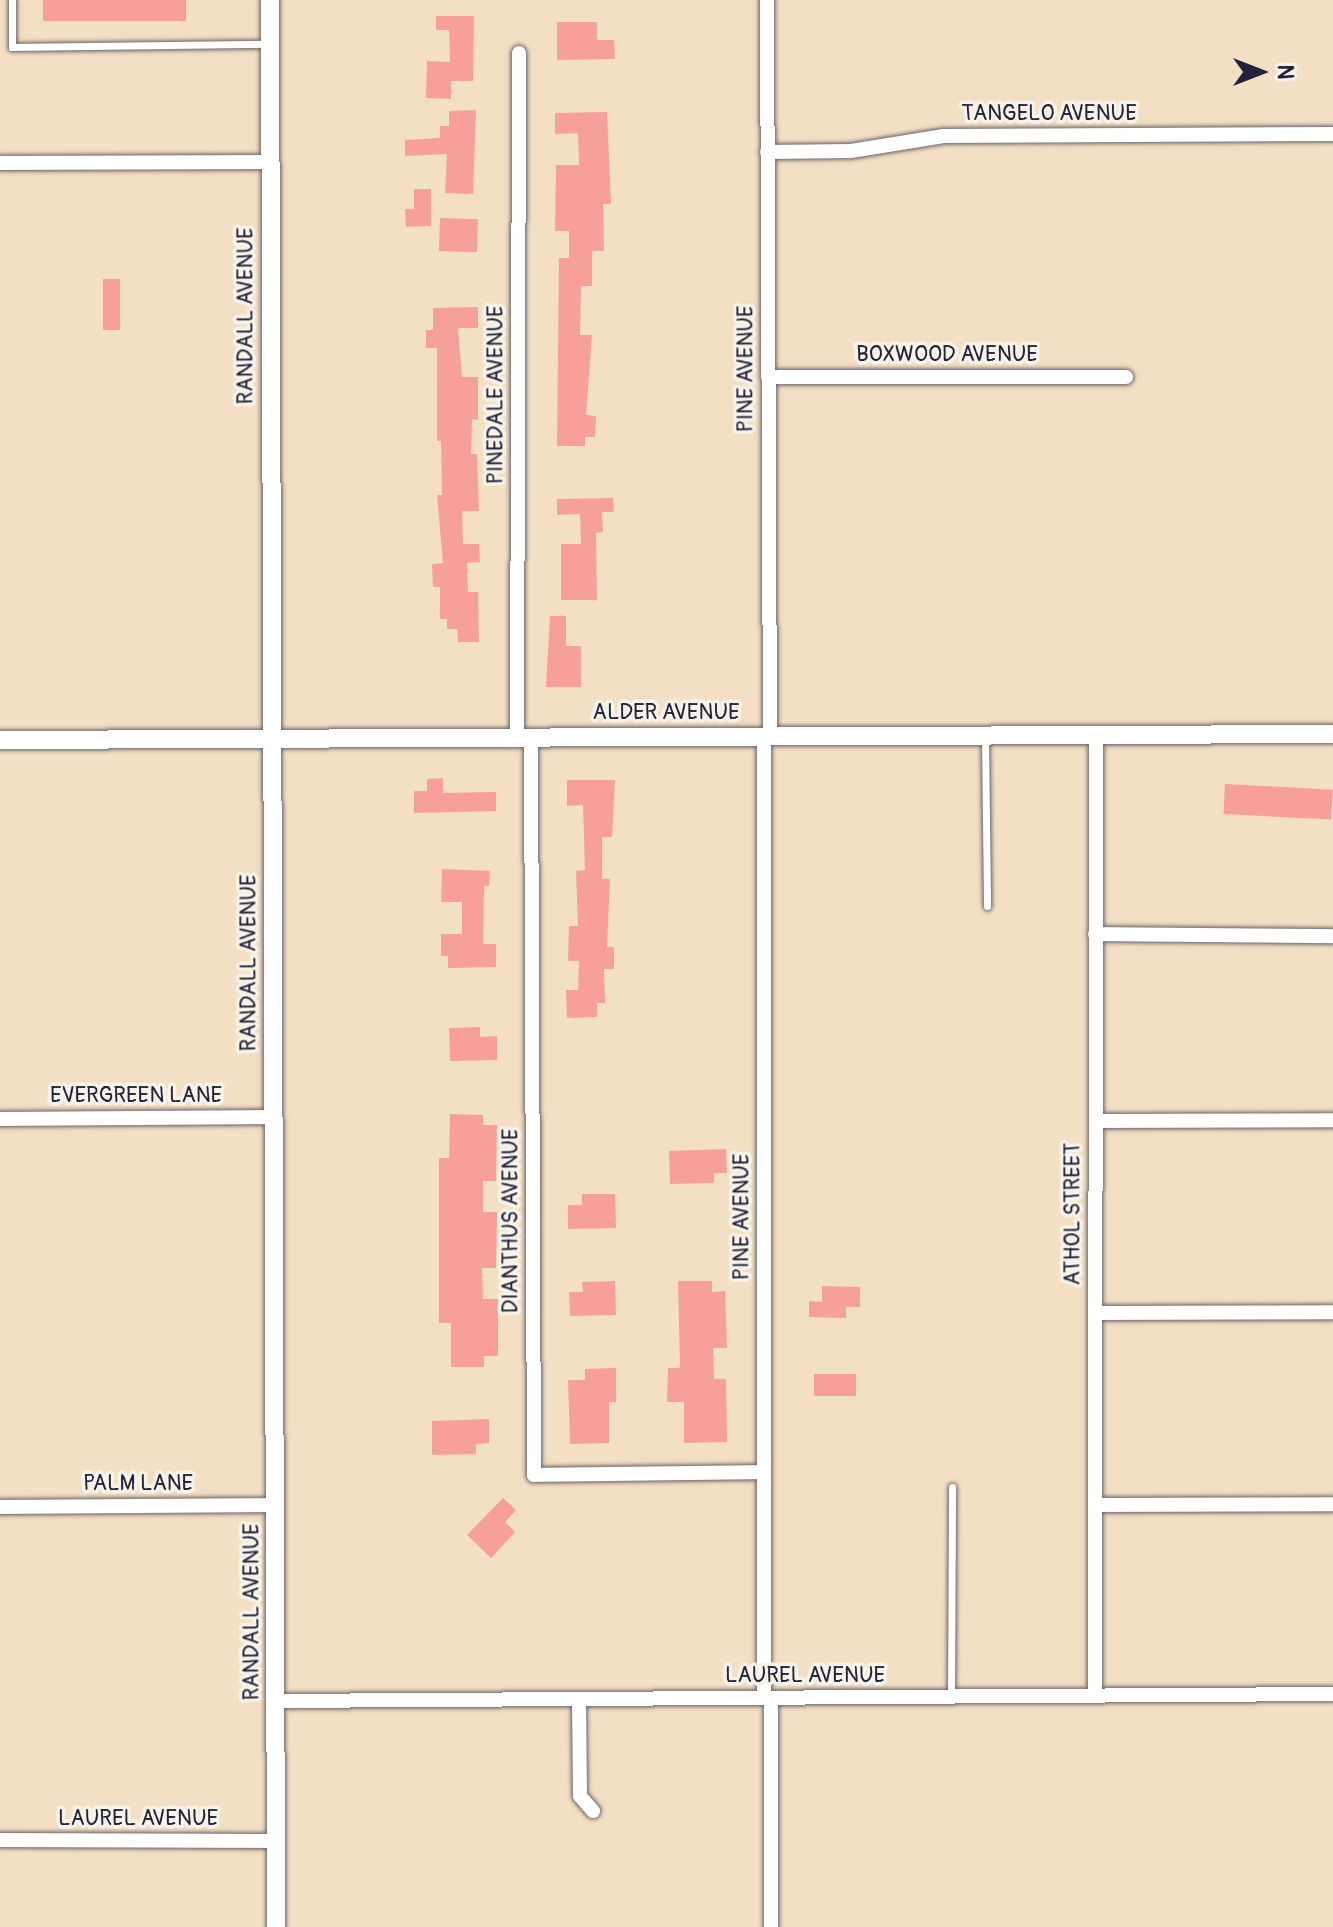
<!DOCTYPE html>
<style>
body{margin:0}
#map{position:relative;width:1333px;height:1927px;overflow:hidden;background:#f3dfc3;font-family:Pangolin,sans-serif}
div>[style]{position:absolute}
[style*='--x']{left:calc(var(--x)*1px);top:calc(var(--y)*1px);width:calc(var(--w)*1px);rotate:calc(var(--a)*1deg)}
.building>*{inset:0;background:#f7a09b;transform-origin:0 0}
.roads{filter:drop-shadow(0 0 2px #6b646b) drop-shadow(0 0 2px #6b646b)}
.lane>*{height:7px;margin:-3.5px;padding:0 3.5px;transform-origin:3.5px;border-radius:3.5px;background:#fff}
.street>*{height:14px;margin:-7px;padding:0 7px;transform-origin:7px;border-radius:7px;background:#fff}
.secondary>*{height:18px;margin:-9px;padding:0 9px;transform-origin:9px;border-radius:9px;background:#fff}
span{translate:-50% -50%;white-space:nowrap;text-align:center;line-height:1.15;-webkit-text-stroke:7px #f7f3e8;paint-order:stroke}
.street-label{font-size:22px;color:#22223b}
.north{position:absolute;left:1221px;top:32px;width:80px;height:80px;-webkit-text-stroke:6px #f7f3e8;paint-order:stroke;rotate:90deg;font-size:22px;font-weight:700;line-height:32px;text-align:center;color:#22223b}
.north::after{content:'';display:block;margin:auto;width:28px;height:36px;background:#22223b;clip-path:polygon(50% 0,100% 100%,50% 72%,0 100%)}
</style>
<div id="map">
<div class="building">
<i style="left:43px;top:0;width:143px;height:21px"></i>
<i style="clip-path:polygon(436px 16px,474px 16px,473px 81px,451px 81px,451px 99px,426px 98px,427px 61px,450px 62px,449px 30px,436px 30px)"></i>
<i style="clip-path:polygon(557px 22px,597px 22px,597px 40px,614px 40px,615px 59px,557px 60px)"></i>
<i style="clip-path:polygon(476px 110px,473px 194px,445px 193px,447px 154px,405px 156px,405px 140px,440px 138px,440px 126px,449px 126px,449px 111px)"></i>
<i style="clip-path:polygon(607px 112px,611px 204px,603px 204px,604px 251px,592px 251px,592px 286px,581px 286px,580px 335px,592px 335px,586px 415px,596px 416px,595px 437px,585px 437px,585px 446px,557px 446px,559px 258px,569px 258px,569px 231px,555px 231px,556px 165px,579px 165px,578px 133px,555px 134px,555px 113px)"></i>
<i style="clip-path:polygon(414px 189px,431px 189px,431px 226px,406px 227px,405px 209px,414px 209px)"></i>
<i style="left:440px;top:218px;width:38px;height:33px;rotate:2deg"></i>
<i style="left:103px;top:279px;width:17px;height:51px"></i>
<i style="clip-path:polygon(478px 307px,478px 328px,458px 328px,462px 377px,478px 377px,478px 420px,472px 419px,471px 454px,477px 454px,479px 511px,462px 511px,463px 544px,479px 544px,480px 562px,467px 563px,468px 592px,478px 592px,479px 642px,458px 642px,457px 629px,447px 629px,447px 619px,440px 619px,440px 587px,433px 587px,432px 564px,443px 563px,437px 495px,442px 495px,441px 441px,437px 441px,437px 348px,426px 348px,426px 330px,433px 330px,433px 308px)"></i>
<i style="clip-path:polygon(613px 498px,614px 512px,602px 512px,603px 532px,596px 533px,597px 600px,561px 600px,561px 544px,581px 544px,580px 514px,557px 515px,557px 499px)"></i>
<i style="clip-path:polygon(550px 616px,566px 616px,566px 646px,581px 646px,581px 687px,546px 687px)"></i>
<i style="clip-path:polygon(443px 778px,443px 793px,496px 792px,496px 811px,414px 813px,414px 791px,427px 791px,427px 779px)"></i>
<i style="clip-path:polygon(567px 780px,615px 780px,612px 837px,602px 837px,602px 879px,610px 879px,607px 947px,614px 947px,614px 969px,604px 969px,605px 1003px,597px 1003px,597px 1017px,567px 1018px,566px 990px,578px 990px,579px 961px,568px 961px,569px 926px,578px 926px,576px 871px,585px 870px,583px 805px,567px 806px)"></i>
<i style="left:1225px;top:784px;width:108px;height:30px;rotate:3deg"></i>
<i style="clip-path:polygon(442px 869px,490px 871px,489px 886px,484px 886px,483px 944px,496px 944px,496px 967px,448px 968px,448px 956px,441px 956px,441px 934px,462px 934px,462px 902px,441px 902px)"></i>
<i style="clip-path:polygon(480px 1027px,480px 1037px,497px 1036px,497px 1060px,450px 1061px,449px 1028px)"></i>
<i style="clip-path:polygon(450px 1114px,483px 1115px,483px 1125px,497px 1125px,496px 1181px,483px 1181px,483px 1212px,497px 1212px,496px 1268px,482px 1268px,483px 1299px,498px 1299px,498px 1356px,484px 1356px,484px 1367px,451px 1367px,451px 1323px,439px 1323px,439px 1158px,449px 1158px)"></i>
<i style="clip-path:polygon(726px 1149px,727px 1173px,714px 1173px,714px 1183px,670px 1184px,669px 1151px)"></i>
<i style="clip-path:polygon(582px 1194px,615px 1194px,616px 1228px,568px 1229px,568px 1205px,582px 1205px)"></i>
<i style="clip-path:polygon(615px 1281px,616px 1315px,570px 1316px,569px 1292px,583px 1292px,582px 1282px)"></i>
<i style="clip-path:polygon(678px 1281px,712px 1281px,712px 1292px,725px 1291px,727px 1348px,713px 1348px,714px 1379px,726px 1379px,727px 1442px,684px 1443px,684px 1402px,667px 1402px,668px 1368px,680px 1368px)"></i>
<i style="clip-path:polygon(822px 1286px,860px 1287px,860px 1307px,846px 1307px,846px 1318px,809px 1317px,809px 1301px,822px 1302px)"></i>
<i style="clip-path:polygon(616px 1368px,616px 1402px,609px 1402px,609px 1443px,570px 1444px,568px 1380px,585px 1380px,585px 1369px)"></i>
<i style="left:856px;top:1374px;width:22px;height:42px;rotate:90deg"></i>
<i style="clip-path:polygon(489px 1419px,489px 1443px,476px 1444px,476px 1454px,432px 1455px,432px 1421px)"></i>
<i style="clip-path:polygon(503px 1498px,516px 1510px,505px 1522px,515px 1532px,491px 1558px,467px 1535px)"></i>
</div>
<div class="roads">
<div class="lane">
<i style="--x:12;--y:0;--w:47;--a:90"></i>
<i style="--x:12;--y:47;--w:255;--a:-0.7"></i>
<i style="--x:985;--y:738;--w:168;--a:89.3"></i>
<i style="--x:951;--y:1697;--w:210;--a:-89.7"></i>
</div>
<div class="street">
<i style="--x:767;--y:0;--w:737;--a:89.77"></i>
<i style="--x:767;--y:152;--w:84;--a:-0.7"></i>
<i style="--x:851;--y:151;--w:94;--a:-9.2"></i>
<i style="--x:944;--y:136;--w:389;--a:-0.3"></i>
<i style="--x:0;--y:163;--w:269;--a:-0.2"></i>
<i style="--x:768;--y:377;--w:358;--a:0"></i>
<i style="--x:517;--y:737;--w:684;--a:-89.83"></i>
<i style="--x:531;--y:737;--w:738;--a:89.77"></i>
<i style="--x:534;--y:1475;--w:230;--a:-0.7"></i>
<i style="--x:1095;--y:934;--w:238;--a:0.5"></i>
<i style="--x:0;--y:1119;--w:273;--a:-0.4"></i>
<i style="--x:1096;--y:1121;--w:237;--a:-0.2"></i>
<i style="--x:1095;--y:1313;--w:238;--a:-0.2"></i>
<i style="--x:1095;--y:1505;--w:238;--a:-0.2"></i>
<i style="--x:0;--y:1507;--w:275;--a:-0.4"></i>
<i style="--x:1095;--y:1694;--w:959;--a:-89.94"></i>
<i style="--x:764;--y:1698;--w:961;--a:-90"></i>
<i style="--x:579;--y:1699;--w:97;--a:89.4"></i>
<i style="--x:580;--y:1796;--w:20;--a:49"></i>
<i style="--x:277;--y:1701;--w:1056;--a:-0.38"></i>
<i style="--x:0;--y:1840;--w:276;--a:0.2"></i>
<i style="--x:771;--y:1927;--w:229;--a:-90"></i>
</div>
<div class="secondary">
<i style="--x:270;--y:0;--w:1927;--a:89.82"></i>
<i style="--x:0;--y:740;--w:1333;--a:-0.26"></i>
</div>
</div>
<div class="street-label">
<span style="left:1049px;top:114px">TANGELO AVENUE</span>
<span style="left:246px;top:316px;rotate:-90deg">RANDALL AVENUE</span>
<span style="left:947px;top:355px">BOXWOOD AVENUE</span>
<span style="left:746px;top:369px;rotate:-90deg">PINE AVENUE</span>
<span style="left:496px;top:395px;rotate:-90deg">PINEDALE AVENUE</span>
<span style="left:666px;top:713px">ALDER AVENUE</span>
<span style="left:249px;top:963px;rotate:-90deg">RANDALL AVENUE</span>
<span style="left:136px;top:1096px">EVERGREEN LANE</span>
<span style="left:1073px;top:1214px;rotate:-90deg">ATHOL STREET</span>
<span style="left:742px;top:1217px;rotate:-90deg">PINE AVENUE</span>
<span style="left:511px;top:1221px;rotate:-90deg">DIANTHUS AVENUE</span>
<span style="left:138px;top:1484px">PALM LANE</span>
<span style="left:252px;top:1612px;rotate:-90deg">RANDALL AVENUE</span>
<span style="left:805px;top:1676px">LAUREL AVENUE</span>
<span style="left:138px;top:1819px">LAUREL AVENUE</span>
</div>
<div class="north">N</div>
</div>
